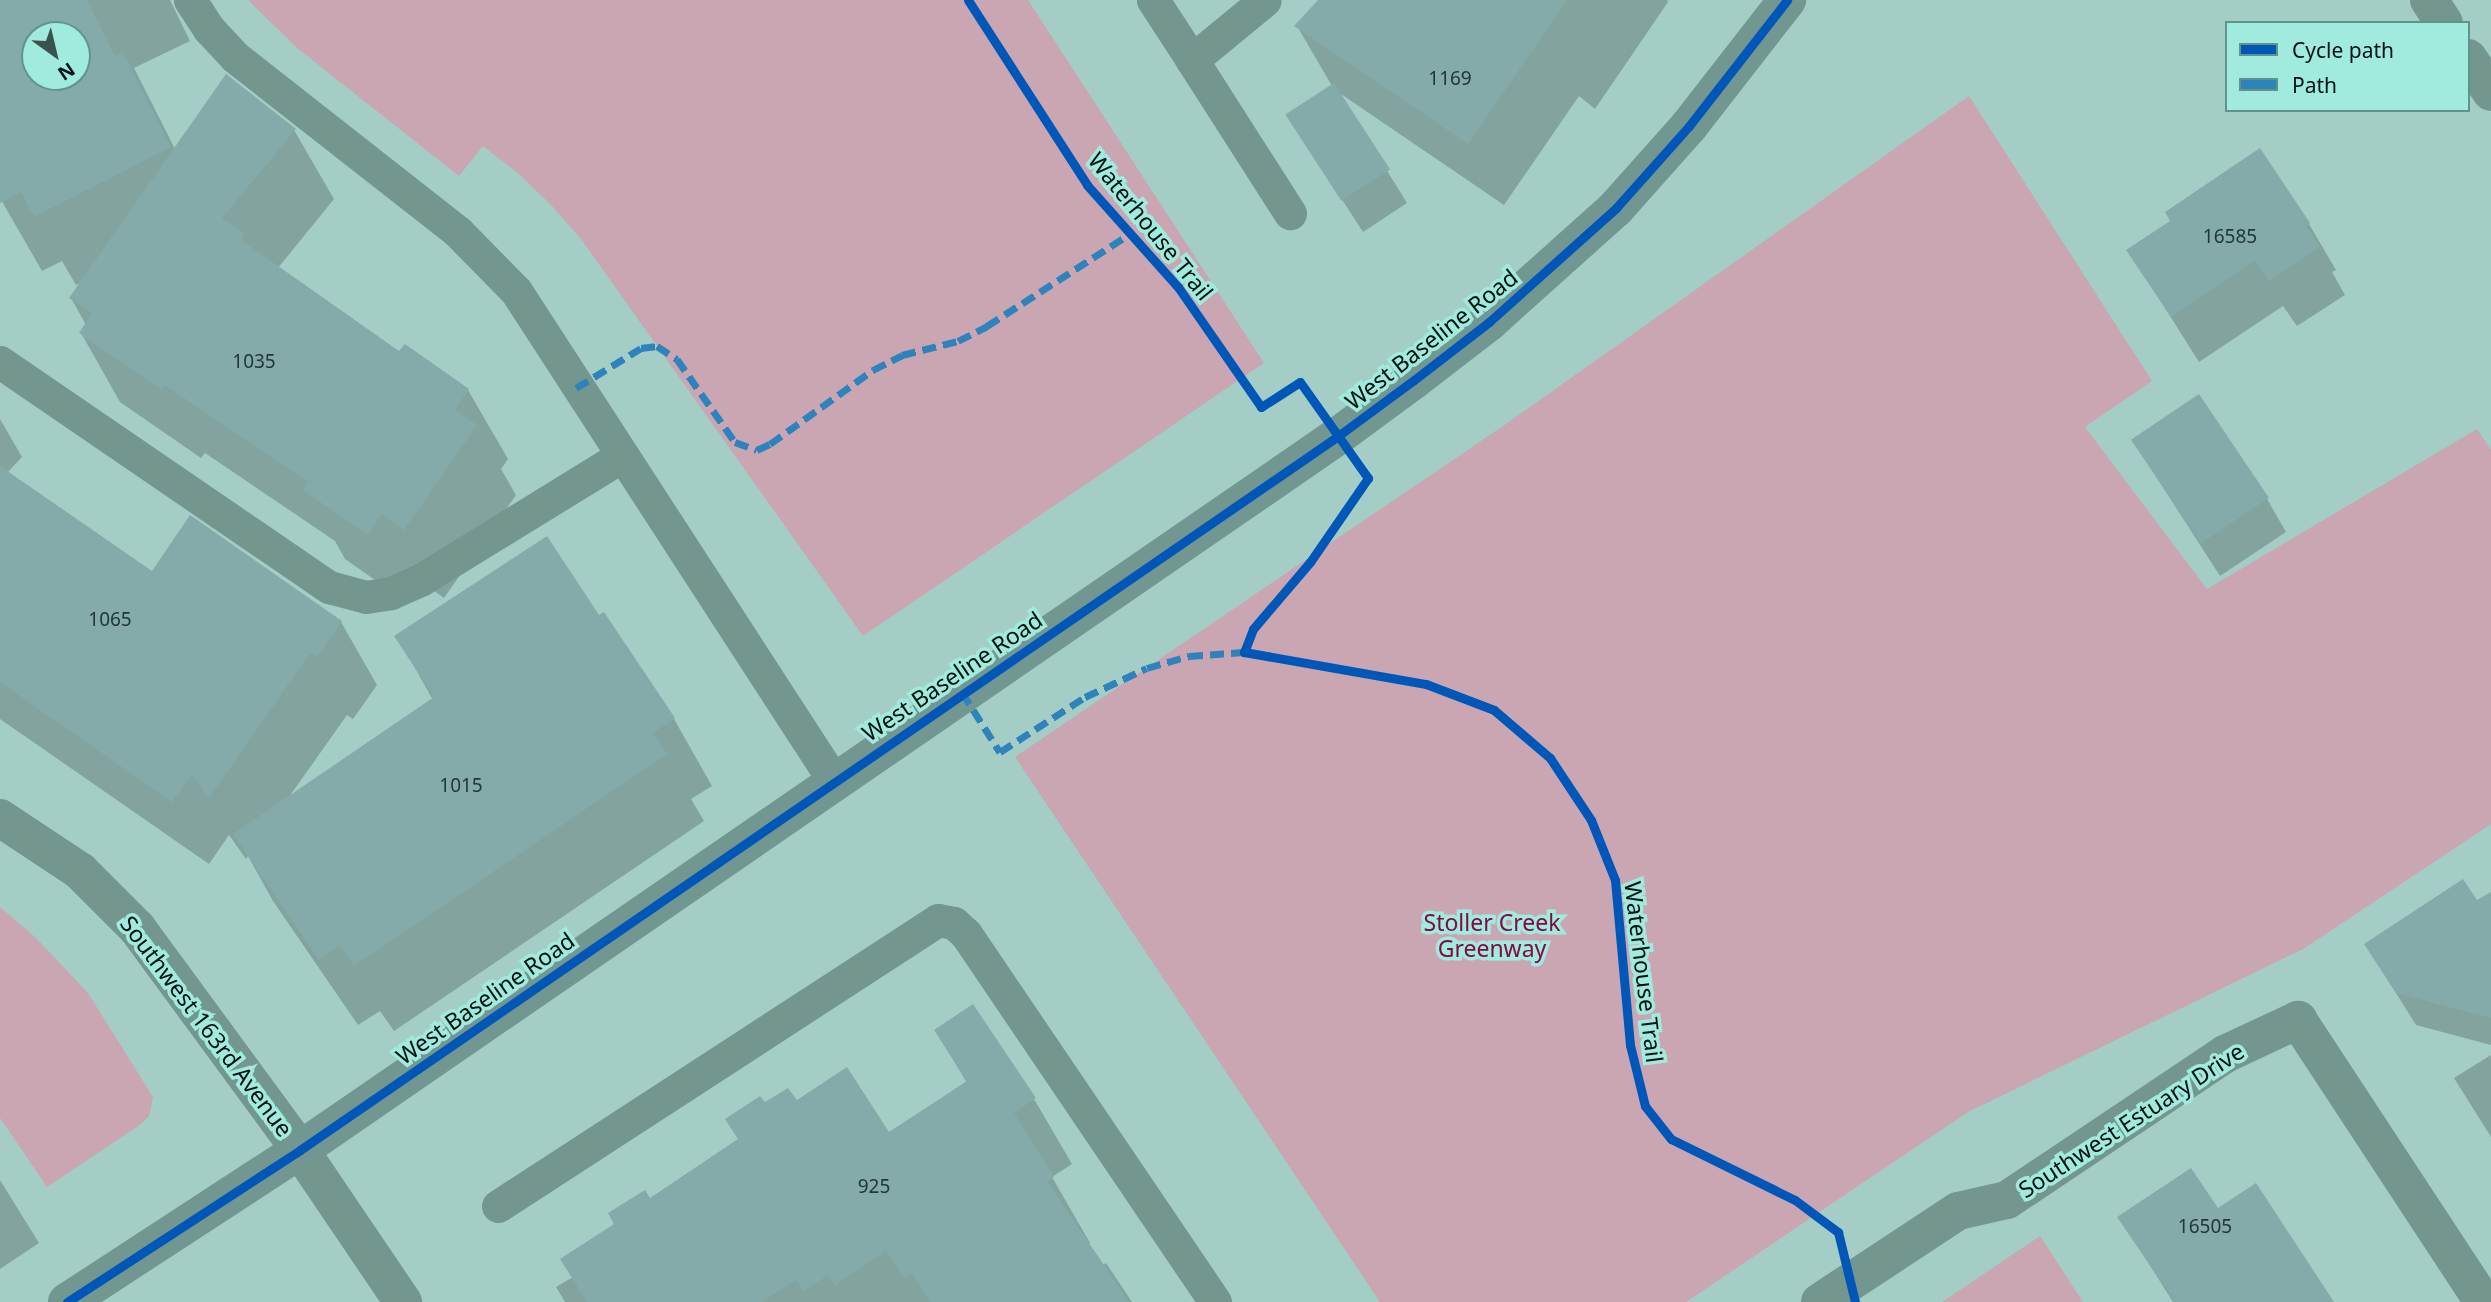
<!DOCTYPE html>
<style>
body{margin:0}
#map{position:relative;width:2491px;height:1302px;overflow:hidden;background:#a4cdc6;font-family:"Noto Sans",sans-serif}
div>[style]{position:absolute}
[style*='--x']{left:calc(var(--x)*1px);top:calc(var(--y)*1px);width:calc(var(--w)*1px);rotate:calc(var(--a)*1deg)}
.green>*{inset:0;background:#c9a6b2}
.shadow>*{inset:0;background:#0003}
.building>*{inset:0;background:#84abaa;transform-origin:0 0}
.lane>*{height:33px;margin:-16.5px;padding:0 16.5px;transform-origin:16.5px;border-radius:16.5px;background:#73968f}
.street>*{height:38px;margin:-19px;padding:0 19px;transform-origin:19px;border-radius:19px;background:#73968f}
.secondary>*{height:38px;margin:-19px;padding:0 19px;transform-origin:19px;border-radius:19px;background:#729690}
.quiet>*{height:7px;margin-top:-3.5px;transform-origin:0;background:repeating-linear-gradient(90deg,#2f83bc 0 14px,transparent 0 21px)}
.cycleway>*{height:9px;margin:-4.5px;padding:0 4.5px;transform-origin:4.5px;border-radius:4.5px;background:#0057b8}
span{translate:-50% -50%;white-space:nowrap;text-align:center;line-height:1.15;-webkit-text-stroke:7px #a0ebde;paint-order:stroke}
.number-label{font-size:19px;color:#213836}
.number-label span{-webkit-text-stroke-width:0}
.street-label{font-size:23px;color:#00120f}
.park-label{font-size:23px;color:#840b41}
.legend{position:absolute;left:2225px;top:21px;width:245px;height:91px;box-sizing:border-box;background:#a0ebde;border:2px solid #60948b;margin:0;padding:9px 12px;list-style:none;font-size:21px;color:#00120f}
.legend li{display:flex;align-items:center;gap:14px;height:35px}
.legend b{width:35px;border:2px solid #60948b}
.north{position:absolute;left:21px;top:21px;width:70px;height:70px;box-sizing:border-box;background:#a0ebde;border:2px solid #60948b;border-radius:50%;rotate:146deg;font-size:19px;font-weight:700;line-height:28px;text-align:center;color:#00120f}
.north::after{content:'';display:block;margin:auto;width:24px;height:32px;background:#39534f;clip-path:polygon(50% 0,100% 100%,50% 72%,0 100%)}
</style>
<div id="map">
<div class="green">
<i style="clip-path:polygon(248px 0,1028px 0,1264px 363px,863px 636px,581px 239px,551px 205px,519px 174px,483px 146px,459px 176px,297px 48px)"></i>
<i style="clip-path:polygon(1969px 96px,2152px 381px,2085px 427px,2207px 589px,2477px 429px,2491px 450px,2491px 824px,2303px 949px,1968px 1112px,1686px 1302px,1380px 1302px,1015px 757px,1506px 424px)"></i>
<i style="clip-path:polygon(0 907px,36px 938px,88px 993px,153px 1097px,149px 1116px,141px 1124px,47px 1187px,0 1118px)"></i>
<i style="clip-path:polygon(2040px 1236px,2083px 1302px,1942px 1302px)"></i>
</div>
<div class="shadow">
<i style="clip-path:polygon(evenodd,0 0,170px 0,190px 41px,134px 68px,175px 149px,294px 130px,334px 199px,278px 268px,400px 354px,468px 390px,508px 459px,501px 469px,516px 495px,444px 598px,422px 582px,408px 603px,345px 559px,335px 541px,205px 453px,201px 458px,120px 402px,81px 333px,86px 325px,71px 298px,84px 281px,76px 285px,62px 261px,42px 271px,0 198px,0 0,35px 35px,77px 35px,77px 77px,35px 77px,35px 35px)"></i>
<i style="clip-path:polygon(1326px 0,1667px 0,1668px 2px,1595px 109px,1579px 96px,1504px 205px,1338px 92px,1407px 203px,1363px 232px,1288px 116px,1332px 86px,1297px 26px)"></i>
<i style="clip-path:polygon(2309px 224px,2336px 270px,2332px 272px,2345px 295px,2297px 326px,2283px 306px,2199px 362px,2129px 251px)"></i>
<i style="clip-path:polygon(0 419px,22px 457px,7px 473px,152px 573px,341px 622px,377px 685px,353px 719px,347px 715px,289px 797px,433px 700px,397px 636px,598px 618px,603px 615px,674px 719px,712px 786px,691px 799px,704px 821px,394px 1031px,380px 1011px,358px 1025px,273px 901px,248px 856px,246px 859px,229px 835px,209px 864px,0 719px)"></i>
<i style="clip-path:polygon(2132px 439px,2267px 499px,2286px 532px,2220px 576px)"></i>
<i style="clip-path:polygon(2491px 924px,2491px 1045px,2416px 1025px,2366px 945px)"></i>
<i style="clip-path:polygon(936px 1031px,1034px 1099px,1072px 1164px,1052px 1177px,1090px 1243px,1088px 1244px,1102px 1266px,1106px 1263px,1132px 1302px,565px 1302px,556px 1287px,573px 1277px,650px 1201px,740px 1140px,765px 1105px,796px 1102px,889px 1134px,967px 1083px)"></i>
<i style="clip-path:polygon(2491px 1055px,2491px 1137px,2454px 1078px)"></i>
<i style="clip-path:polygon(0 1180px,39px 1243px,0 1269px)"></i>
<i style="clip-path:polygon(2217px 1210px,2333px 1302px,2173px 1302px,2120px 1218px)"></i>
</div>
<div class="building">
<i style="clip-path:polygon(evenodd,0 0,87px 0,115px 56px,123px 52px,171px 147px,34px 217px,21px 192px,0 203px,0 0,35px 35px,77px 35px,77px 77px,35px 77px,35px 35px)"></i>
<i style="clip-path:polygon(1318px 0,1567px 0,1468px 144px,1294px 26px)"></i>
<i style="clip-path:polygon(226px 74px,296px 129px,222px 218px,245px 234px,241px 240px,399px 351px,405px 344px,469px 389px,455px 410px,477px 425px,404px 530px,382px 514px,368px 535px,303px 490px,308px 482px,165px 385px,161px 389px,79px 333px,92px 313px,69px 298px)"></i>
<i style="left:1334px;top:83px;width:103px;height:58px;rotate:57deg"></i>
<i style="clip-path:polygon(2260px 148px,2310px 223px,2306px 226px,2320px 247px,2269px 281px,2255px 260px,2171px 317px,2126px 250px,2170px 221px,2165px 212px)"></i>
<i style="left:2199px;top:394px;width:125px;height:82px;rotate:56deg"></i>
<i style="clip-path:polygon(0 466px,152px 571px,190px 515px,342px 621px,317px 657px,310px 653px,209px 798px,192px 774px,172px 802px,0 682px)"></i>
<i style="clip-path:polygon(547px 536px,599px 615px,604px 612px,675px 718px,653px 733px,667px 754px,354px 966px,340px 945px,319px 960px,233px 834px,434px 697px,394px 636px)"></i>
<i style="clip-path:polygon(2463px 879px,2477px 900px,2491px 892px,2491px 1018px,2396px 993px,2364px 944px)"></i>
<i style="clip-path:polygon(973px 1004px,1036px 1098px,1014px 1113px,1054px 1177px,1047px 1181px,1129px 1302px,930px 1302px,912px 1273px,904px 1278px,886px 1251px,835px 1285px,828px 1275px,804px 1291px,796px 1280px,762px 1302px,587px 1302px,560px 1259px,614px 1224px,608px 1213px,645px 1190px,650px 1198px,738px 1139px,725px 1119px,760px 1096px,765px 1102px,788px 1088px,797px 1100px,847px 1067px,889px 1132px,967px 1081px,934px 1030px)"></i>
<i style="clip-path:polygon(2191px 1168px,2218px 1208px,2256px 1183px,2334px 1302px,2175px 1302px,2117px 1217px)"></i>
</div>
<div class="lane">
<i style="--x:190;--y:0;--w:35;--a:57"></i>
<i style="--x:209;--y:29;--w:38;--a:47"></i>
<i style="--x:235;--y:57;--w:283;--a:38.1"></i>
<i style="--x:458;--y:232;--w:83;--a:45.5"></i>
<i style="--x:516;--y:291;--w:584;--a:57.02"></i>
<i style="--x:1153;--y:0;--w:72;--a:57"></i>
<i style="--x:1192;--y:60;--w:94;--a:-39.4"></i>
<i style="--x:1192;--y:60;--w:182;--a:57.4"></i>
<i style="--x:0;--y:362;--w:399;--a:34.4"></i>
<i style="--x:329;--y:587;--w:38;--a:15"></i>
<i style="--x:366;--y:597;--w:25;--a:-9"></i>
<i style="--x:391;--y:593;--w:34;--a:-24"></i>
<i style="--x:422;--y:579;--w:233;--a:-31.6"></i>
<i style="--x:498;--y:1206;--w:525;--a:-33.02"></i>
<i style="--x:938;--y:920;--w:16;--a:11"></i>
<i style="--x:954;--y:923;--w:16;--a:43"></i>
<i style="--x:966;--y:934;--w:444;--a:55.9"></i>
</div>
<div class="street">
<i style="--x:2429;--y:0;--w:27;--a:57"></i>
<i style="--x:2468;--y:58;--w:41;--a:55.9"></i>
<i style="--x:0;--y:818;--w:96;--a:33.5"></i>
<i style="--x:80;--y:871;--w:81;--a:45"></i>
<i style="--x:137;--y:928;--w:275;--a:53.7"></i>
<i style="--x:300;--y:1150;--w:184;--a:55.9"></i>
<i style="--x:1820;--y:1302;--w:165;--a:-33.4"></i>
<i style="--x:1958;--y:1211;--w:50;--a:-12.7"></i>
<i style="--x:2007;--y:1200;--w:262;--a:-33.8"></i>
<i style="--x:2225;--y:1054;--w:81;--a:-25"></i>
<i style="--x:2298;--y:1020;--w:337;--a:56.7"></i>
</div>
<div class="secondary">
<i style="--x:67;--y:1302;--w:278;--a:-33.1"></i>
<i style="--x:300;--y:1150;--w:1260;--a:-34.52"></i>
<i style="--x:1338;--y:436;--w:94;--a:-36.4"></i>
<i style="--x:1414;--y:380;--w:95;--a:-37.7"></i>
<i style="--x:1489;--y:322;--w:171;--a:-41.9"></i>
<i style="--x:1616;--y:208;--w:110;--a:-48.3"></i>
<i style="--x:1689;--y:126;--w:160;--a:-52.1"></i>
</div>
<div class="quiet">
<i style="--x:576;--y:388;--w:76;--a:-31.6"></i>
<i style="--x:641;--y:348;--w:16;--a:-7"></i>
<i style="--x:657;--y:346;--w:24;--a:33"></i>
<i style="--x:677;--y:359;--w:101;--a:55.1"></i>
<i style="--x:735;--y:442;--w:23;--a:20"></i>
<i style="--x:757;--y:450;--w:14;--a:-25"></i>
<i style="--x:770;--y:444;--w:127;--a:-35.7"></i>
<i style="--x:873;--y:370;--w:33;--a:-27"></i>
<i style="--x:902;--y:355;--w:58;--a:-14"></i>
<i style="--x:958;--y:341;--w:33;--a:-27"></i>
<i style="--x:987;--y:326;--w:170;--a:-32.8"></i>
<i style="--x:962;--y:692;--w:71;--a:57.7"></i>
<i style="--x:1000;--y:752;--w:101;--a:-32.9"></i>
<i style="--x:1085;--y:697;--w:68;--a:-25.1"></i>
<i style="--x:1147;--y:668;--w:44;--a:-15.9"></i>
<i style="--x:1189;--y:656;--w:55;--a:-4.2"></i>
</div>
<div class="cycleway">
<i style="--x:968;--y:0;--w:220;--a:57.2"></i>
<i style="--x:1087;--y:185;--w:137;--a:48.3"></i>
<i style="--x:1178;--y:287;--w:146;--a:55.3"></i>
<i style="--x:1261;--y:407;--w:46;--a:-32.7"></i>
<i style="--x:1300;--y:382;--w:118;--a:54.7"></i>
<i style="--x:1368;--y:478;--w:102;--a:124.6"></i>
<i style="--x:1310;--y:562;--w:88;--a:130.4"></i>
<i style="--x:1253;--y:629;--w:25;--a:111"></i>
<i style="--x:1244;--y:652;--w:185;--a:10"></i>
<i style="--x:1426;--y:684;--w:73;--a:20.9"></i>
<i style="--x:1494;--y:710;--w:74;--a:40.6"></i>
<i style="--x:1550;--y:758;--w:74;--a:56.5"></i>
<i style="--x:1591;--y:820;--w:65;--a:68.2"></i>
<i style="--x:1615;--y:880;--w:166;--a:84.8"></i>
<i style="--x:1630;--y:1045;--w:63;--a:76.2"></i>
<i style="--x:1645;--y:1106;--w:42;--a:51.8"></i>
<i style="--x:1671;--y:1139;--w:138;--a:26.2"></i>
<i style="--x:1795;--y:1200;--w:54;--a:36.7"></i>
<i style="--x:1838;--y:1232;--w:72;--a:76.3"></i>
<i style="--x:67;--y:1302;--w:278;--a:-33.1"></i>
<i style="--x:300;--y:1150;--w:1260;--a:-34.52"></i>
<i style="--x:1338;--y:436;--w:94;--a:-36.4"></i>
<i style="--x:1414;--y:380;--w:95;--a:-37.7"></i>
<i style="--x:1489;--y:322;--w:171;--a:-41.9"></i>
<i style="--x:1616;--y:208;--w:110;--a:-48.3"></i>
<i style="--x:1689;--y:126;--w:160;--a:-52.1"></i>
</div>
<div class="number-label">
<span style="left:1450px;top:79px">1169</span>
<span style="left:2230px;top:237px">16585</span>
<span style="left:254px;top:362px">1035</span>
<span style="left:110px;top:620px">1065</span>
<span style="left:461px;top:786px">1015</span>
<span style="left:874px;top:1187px">925</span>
<span style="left:2205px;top:1227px">16505</span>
</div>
<div class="street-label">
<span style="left:1151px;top:226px;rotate:51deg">Waterhouse Trail</span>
<span style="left:1431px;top:339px;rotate:-38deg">West Baseline Road</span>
<span style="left:952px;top:676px;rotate:-34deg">West Baseline Road</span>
<span style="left:1644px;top:972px;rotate:83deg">Waterhouse Trail</span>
<span style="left:485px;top:998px;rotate:-35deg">West Baseline Road</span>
<span style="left:207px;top:1026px;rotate:53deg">Southwest 163rd Avenue</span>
<span style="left:2131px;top:1120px;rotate:-33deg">Southwest Estuary Drive</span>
</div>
<div class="park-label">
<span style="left:1492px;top:935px">Stoller Creek<br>Greenway</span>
</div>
<ul class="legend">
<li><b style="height:9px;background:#0057b8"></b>Cycle path</li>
<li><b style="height:9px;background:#2f83bc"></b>Path</li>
</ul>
<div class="north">N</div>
</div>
